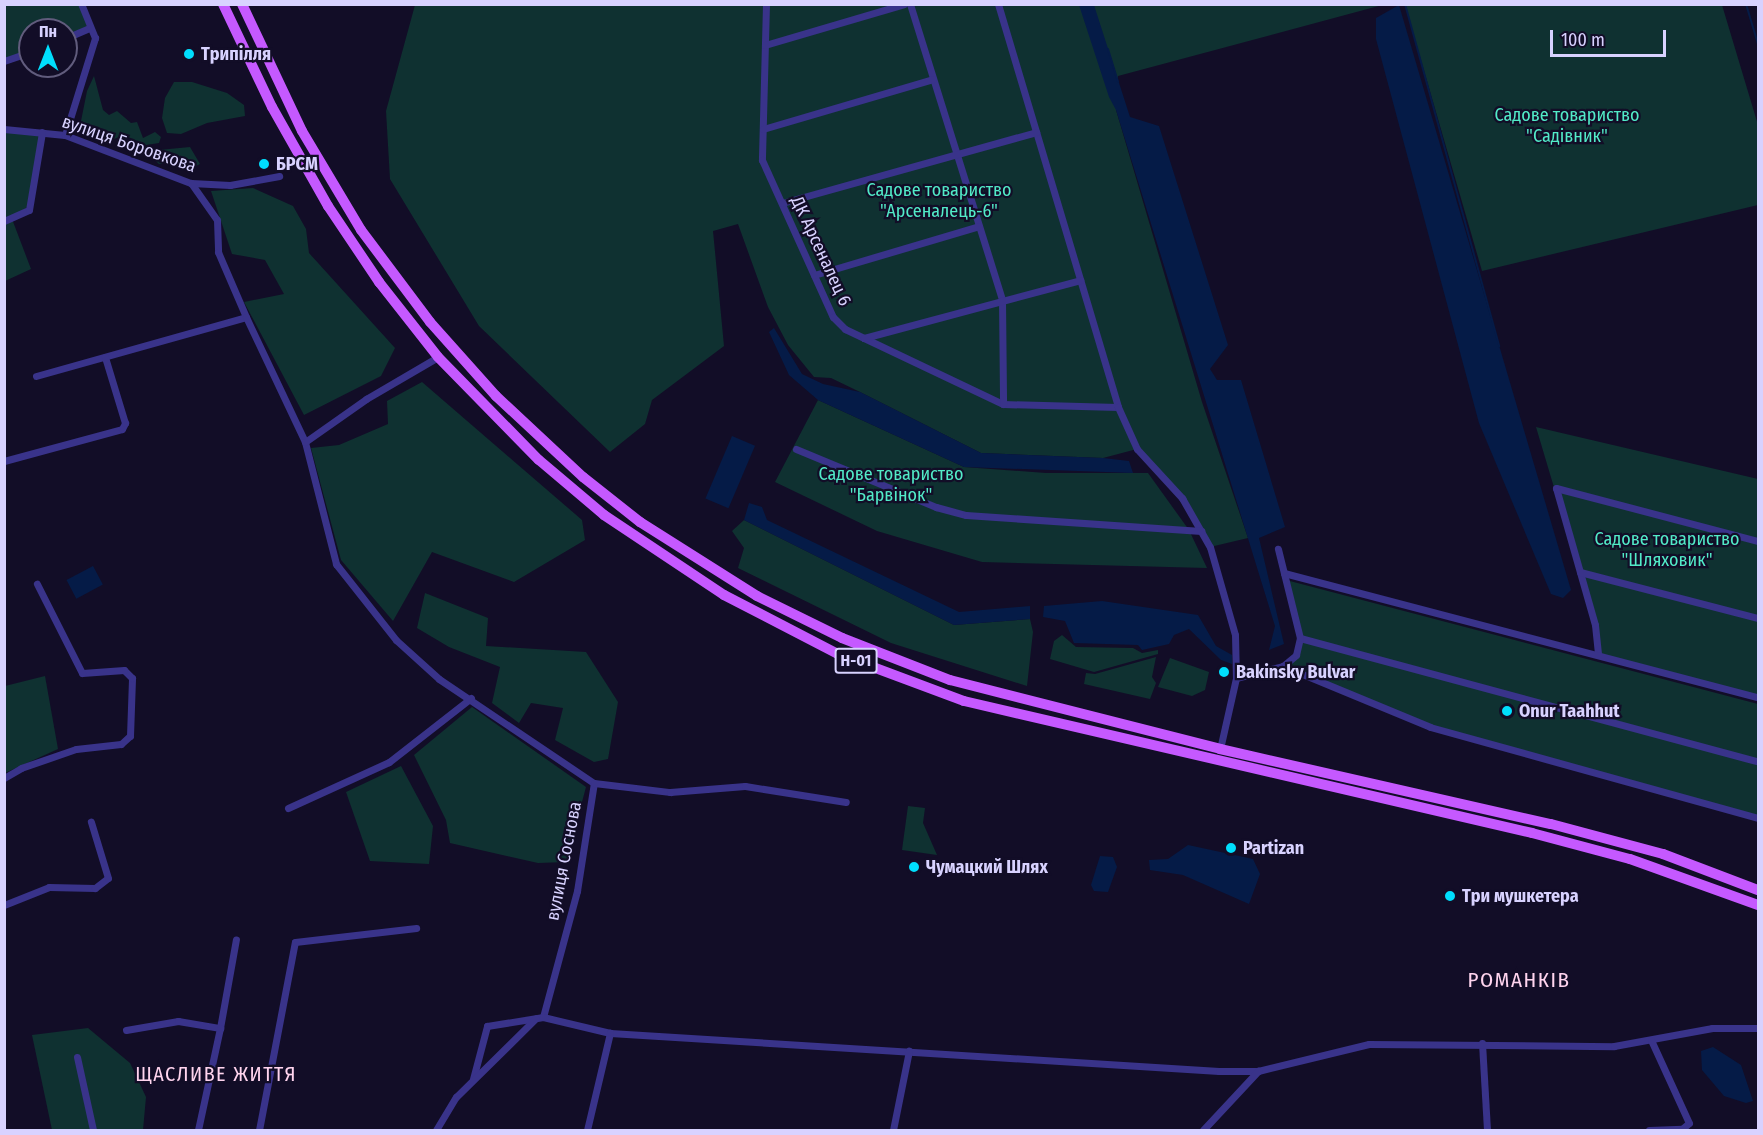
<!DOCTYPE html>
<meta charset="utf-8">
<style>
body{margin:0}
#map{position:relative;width:1763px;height:1135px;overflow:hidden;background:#120d27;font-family:"Fira Sans Condensed",sans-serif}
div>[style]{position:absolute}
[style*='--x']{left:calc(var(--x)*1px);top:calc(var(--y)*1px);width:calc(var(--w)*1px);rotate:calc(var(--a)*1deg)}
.green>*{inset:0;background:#0f3131}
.water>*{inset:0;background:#051b47;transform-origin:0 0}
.stream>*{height:2px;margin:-1px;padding:0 1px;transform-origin:1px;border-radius:1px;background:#051b47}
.minor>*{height:7px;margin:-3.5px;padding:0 3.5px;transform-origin:3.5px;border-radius:3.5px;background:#39338a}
.primary>*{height:10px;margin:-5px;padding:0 5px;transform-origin:5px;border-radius:5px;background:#c559ff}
.dots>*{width:16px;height:16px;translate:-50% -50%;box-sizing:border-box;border:3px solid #120d27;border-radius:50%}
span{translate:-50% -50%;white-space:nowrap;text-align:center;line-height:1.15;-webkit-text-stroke:4.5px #120d27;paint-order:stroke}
.shield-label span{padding:2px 4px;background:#120d27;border:2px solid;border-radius:4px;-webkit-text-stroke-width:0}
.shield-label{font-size:16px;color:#d8d2ff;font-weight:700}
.poi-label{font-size:18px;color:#d8d2ff;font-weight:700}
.left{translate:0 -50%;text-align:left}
.park-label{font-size:18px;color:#52ebc8}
.street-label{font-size:18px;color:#d8d2ff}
.neighbourhood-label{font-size:20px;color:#ffd4ee;letter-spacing:1.5px}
.quarter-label{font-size:21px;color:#ffd4ee;letter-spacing:1.5px}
.frame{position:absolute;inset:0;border:6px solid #d8d2ff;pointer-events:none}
.north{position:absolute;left:18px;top:18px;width:60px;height:60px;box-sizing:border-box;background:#120d27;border:2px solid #615c7d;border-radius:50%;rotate:0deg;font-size:16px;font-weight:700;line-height:24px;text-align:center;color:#d8d2ff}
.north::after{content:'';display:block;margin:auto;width:21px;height:27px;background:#00defd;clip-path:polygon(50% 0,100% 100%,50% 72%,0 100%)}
.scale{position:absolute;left:1550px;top:30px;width:116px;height:27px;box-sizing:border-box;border:3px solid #d8d2ff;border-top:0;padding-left:8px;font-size:18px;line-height:21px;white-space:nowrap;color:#d8d2ff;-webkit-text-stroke:4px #120d27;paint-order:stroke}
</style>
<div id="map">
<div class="green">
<i style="clip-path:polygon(1386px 4px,1118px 76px,1116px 110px,1202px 402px,1248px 538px,1210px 547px,1182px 498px,1137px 449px,1103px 458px,981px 453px,860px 392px,831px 378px,814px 377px,788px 345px,768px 307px,738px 224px,713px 231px,724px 346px,652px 400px,645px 424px,610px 452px,479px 326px,390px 179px,386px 111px,415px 5px)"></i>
<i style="clip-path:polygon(5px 5px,81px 5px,90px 28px,66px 38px,66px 30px,30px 30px,30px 52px,5px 63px)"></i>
<i style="clip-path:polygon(1405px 5px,1722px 5px,1758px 125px,1758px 205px,1482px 271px)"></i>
<i style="clip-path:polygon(94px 76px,103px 110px,109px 115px,117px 111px,131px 123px,137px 122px,143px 138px,155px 132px,161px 137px,159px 143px,146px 145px,124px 135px,114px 139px,99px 136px,80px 126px,87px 91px)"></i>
<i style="clip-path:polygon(174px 82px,192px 82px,227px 93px,244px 105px,245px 116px,207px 123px,181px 134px,167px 133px,162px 118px,165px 98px)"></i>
<i style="clip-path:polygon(4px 129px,42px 132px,32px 203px,12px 219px,31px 269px,5px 281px)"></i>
<i style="clip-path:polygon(190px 147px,200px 164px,194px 167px,183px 160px,159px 164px,152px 157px,159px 150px)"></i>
<i style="clip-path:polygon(253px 188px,293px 206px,306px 229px,309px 253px,395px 348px,381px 376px,304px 415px,244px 302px,284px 294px,265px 260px,232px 254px,211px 191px)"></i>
<i style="clip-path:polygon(422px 382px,582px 520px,585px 540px,514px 582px,432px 552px,393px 621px,341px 560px,311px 448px,339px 445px,388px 424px,387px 401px)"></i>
<i style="clip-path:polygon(818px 400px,964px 467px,1046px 473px,1148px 473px,1189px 530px,1207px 568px,982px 562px,877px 531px,775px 482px)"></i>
<i style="clip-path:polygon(1536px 427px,1758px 479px,1758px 697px,1598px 653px,1595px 625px)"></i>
<i style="clip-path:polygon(744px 520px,954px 625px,1030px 619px,1033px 632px,1027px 686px,891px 643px,738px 568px,744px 548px,732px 531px)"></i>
<i style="clip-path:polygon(1286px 580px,1758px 704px,1758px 818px,1430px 727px,1290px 669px,1300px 638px)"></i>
<i style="clip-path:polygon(425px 593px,488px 618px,486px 646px,586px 652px,618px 702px,608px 759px,594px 762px,555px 740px,563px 708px,531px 703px,519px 723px,492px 703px,500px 667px,449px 647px,417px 628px)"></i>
<i style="clip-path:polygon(1062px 635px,1076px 647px,1133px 648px,1142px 653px,1158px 650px,1158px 654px,1094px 672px,1050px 659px,1054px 641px)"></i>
<i style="clip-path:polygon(1156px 657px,1152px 677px,1156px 683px,1150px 699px,1084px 684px,1086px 673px,1095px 674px)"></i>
<i style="clip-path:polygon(1170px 658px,1209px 672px,1205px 690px,1192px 696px,1158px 687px)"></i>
<i style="clip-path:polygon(45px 676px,58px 749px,5px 773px,5px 686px)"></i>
<i style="clip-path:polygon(472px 707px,586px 787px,566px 862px,538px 863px,450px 843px,446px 820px,414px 755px)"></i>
<i style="clip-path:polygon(401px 766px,433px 826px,429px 864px,370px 861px,346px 792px)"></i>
<i style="clip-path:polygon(908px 806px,925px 808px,923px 823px,937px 855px,902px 850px)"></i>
<i style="clip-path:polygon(88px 1028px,130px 1063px,146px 1097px,143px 1130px,52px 1130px,32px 1035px)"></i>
</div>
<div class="water">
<i style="clip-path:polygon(1079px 5px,1094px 5px,1130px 117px,1159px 126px,1228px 345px,1210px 369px,1217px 380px,1241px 380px,1285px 527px,1259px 538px,1284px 644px,1269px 650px,1275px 626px,1116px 110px,1109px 97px)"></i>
<i style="clip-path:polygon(1399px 5px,1571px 590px,1563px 598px,1551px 594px,1479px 423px,1376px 39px,1376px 18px)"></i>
<i style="clip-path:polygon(774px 328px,802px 374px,823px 384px,860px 392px,981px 453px,1103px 458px,1129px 461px,1133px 473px,964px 467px,818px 400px,789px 375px,769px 332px)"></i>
<i style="left:732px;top:436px;width:25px;height:68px;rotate:23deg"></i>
<i style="clip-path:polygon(749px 503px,762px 507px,767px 520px,959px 612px,1030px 606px,1030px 619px,954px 625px,744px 520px)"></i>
<i style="left:93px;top:566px;width:21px;height:30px;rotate:62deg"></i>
<i style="clip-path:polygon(1102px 601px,1198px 615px,1216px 646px,1232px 655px,1232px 664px,1221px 660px,1189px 629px,1174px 635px,1169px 644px,1142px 650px,1138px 645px,1074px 643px,1065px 621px,1043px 617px,1044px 606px)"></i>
<i style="clip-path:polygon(1188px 845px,1253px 859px,1260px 874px,1249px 904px,1183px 875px,1150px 870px,1149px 860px,1168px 859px)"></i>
<i style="clip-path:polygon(1100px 856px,1113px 857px,1117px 867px,1108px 892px,1094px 891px,1091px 885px)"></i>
<i style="clip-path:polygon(1713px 1047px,1741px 1065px,1753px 1101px,1746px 1103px,1724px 1096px,1702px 1070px,1701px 1051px)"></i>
</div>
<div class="stream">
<i style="--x:1405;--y:4;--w:355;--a:74.6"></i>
<i style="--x:1746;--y:4;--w:42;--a:73.3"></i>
<i style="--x:1108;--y:49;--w:34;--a:73"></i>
</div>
<div class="minor">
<i style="--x:766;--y:4;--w:156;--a:91.5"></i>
<i style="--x:762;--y:160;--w:172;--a:65.7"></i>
<i style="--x:833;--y:317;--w:17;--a:45"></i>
<i style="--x:845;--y:329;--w:175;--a:25.4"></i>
<i style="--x:1003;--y:404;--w:115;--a:1.5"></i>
<i style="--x:910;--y:4;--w:310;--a:72.7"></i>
<i style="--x:1002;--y:300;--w:104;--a:89.4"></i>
<i style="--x:998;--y:4;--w:420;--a:73.4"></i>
<i style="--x:1118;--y:407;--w:46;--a:65.7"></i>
<i style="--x:1137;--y:449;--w:67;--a:47.4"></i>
<i style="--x:1182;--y:498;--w:56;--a:60.3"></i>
<i style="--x:1210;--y:547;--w:91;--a:74.1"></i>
<i style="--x:1235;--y:635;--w:43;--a:88.7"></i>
<i style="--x:1236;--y:678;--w:73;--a:102.7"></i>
<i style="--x:66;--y:38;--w:26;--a:-23"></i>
<i style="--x:765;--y:45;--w:145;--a:-16.4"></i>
<i style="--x:4;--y:61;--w:28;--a:-19"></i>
<i style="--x:4;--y:129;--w:61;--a:5.6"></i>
<i style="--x:65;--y:135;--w:135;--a:20.9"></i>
<i style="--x:191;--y:183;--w:39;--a:3"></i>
<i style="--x:230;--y:185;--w:50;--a:-10.4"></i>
<i style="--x:763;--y:129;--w:177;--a:-16.4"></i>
<i style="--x:65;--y:135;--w:102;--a:-72.8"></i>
<i style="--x:95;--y:38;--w:37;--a:-112"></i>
<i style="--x:191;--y:183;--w:45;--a:54.9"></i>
<i style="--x:217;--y:220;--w:32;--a:88"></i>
<i style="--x:218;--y:252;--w:71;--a:66.7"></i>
<i style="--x:782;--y:203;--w:264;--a:-15.6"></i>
<i style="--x:4;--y:221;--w:27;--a:-24"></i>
<i style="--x:29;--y:210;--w:79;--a:-80.5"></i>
<i style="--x:814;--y:275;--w:172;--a:-16.5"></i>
<i style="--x:864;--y:338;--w:224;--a:-15"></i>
<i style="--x:36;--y:376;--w:218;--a:-15.7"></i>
<i style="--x:246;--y:317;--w:138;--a:64.7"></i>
<i style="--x:305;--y:442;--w:126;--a:75.7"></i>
<i style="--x:336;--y:564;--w:97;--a:51.7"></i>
<i style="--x:396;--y:640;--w:58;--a:42.2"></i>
<i style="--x:439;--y:679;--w:187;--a:33.9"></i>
<i style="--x:305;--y:442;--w:75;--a:-35.2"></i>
<i style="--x:366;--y:399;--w:83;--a:-30.3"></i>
<i style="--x:796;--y:449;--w:152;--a:22.5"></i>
<i style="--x:936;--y:507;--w:31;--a:15"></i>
<i style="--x:966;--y:515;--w:236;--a:3.9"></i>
<i style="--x:4;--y:461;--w:122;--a:-15.2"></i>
<i style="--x:122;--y:429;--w:7;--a:-63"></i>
<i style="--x:125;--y:423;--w:69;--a:-106.9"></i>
<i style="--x:1556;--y:488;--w:209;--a:14.7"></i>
<i style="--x:1556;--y:488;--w:142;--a:74.1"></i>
<i style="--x:1595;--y:625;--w:28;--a:84"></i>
<i style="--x:1580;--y:572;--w:184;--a:14.5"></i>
<i style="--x:1284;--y:573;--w:490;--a:14.7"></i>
<i style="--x:1300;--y:638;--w:474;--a:15.1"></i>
<i style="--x:1283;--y:666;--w:159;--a:22.5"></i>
<i style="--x:1430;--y:727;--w:340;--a:15.5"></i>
<i style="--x:1236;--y:678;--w:49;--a:-14.3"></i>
<i style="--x:1283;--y:666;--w:17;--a:-40"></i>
<i style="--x:1296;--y:655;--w:17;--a:-77"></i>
<i style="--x:1300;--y:638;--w:92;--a:-103.9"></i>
<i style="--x:4;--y:778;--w:20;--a:-30"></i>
<i style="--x:21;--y:768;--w:58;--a:-19.1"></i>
<i style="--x:76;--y:749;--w:45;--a:-6.3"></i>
<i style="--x:121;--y:744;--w:12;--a:-42"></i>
<i style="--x:130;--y:736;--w:58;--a:-88"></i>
<i style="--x:132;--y:678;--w:11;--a:-135"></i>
<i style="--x:124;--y:670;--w:42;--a:175.9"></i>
<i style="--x:82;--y:673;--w:100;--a:-116.8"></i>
<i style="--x:288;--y:808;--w:111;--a:-24.5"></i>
<i style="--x:389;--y:762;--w:104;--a:-38"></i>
<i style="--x:4;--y:905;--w:48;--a:-21.8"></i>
<i style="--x:49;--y:887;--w:46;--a:1.2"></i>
<i style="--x:95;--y:888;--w:16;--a:-38"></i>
<i style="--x:108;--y:878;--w:59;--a:-106.9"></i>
<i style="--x:543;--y:1017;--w:131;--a:-74.9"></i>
<i style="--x:577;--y:891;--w:109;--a:-81.1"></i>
<i style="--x:594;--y:783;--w:77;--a:6.8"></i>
<i style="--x:670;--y:792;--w:75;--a:-4.6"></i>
<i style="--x:745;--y:786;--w:102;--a:9"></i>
<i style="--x:220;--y:1028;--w:90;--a:-79.8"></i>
<i style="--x:126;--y:1030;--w:53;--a:-9.8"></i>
<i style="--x:178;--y:1021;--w:43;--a:9.5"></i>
<i style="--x:220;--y:1028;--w:104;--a:102.2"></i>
<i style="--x:1482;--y:1043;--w:87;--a:86.7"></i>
<i style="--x:77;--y:1057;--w:75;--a:77.6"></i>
<i style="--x:473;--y:1079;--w:55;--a:-75.2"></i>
<i style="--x:487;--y:1026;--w:57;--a:-9.1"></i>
<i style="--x:543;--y:1017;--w:69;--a:13.4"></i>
<i style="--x:610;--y:1033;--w:610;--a:3.57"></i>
<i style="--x:1219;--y:1071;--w:39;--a:0"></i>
<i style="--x:1258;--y:1071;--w:114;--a:-13.7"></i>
<i style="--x:1369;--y:1044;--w:245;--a:0.5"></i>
<i style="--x:1614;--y:1046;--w:100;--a:-10.4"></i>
<i style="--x:1712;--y:1028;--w:46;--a:0"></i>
<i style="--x:259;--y:1130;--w:191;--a:-79.2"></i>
<i style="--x:295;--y:942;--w:122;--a:-6.6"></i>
<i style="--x:436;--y:1130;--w:39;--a:-59"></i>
<i style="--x:456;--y:1097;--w:112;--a:-44.6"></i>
<i style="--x:587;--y:1130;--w:100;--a:-76.7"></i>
<i style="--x:893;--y:1130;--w:81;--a:-78.6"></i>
<i style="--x:1203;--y:1130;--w:81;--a:-47"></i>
<i style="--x:1649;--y:1130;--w:33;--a:-2"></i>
<i style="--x:1682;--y:1129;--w:9;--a:-41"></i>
<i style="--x:1689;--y:1123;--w:91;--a:-114.6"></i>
</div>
<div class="primary">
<i style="--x:223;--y:4;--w:114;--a:64.6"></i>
<i style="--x:272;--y:107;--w:114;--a:60.5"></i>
<i style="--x:328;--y:206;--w:92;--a:56.1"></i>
<i style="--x:379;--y:282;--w:95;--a:51.8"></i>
<i style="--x:438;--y:357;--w:144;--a:45.6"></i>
<i style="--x:539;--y:460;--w:85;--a:40.2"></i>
<i style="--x:604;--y:515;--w:144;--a:33.7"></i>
<i style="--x:724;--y:595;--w:128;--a:27.4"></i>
<i style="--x:838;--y:654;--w:134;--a:20.5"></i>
<i style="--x:964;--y:701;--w:583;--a:13.08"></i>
<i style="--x:1532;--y:833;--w:101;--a:14.9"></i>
<i style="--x:1630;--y:859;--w:136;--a:19.8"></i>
<i style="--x:242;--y:4;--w:140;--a:64.7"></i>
<i style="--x:302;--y:131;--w:115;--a:59.2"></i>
<i style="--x:361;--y:230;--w:115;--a:53.1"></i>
<i style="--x:430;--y:322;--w:99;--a:48.3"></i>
<i style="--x:496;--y:396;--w:119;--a:43"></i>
<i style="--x:583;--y:477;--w:73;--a:38.3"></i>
<i style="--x:640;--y:522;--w:138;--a:32.3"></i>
<i style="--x:757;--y:596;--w:95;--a:26.3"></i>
<i style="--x:842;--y:638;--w:116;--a:21.3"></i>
<i style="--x:950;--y:680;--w:279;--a:14.3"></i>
<i style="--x:1220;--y:749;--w:339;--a:12.8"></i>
<i style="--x:1551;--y:824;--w:116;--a:15"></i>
<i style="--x:1663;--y:854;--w:102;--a:20.8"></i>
</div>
<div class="dots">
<i style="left:189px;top:54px;background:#00defd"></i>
<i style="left:264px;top:164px;background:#00defd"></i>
<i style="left:1224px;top:672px;background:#00defd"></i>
<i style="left:1507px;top:711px;background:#00defd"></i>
<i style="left:1231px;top:848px;background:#00defd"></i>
<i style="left:914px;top:867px;background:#00defd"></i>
<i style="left:1450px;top:896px;background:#00defd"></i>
</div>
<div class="shield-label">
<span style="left:856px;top:661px">Н-01</span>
</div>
<div class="poi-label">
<span class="left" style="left:201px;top:54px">Трипілля</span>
<span class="left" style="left:276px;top:164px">БРСМ</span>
<span class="left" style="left:1236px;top:672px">Bakinsky Bulvar</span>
<span class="left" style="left:1519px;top:711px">Onur Taahhut</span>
<span class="left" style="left:1243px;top:848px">Partizan</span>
<span class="left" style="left:926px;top:867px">Чумацкий Шлях</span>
<span class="left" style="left:1462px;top:896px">Три мушкетера</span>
</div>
<div class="park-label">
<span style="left:1567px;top:126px">Садове товариство<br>"Садівник"</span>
<span style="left:939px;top:201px">Садове товариство<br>"Арсеналець-6"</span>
<span style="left:891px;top:485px">Садове товариство<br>"Барвінок"</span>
<span style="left:1667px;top:550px">Садове товариство<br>"Шляховик"</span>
</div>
<div class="street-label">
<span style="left:129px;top:144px;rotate:19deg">вулиця Боровкова</span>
<span style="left:821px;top:251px;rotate:65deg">ДК Арсеналец 6</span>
<span style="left:564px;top:861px;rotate:-79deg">вулиця Соснова</span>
</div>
<div class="neighbourhood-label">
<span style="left:216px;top:1074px">ЩАСЛИВЕ ЖИТТЯ</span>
</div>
<div class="quarter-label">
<span style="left:1519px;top:980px">РОМАНКІВ</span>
</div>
<div class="frame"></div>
<div class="north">Пн</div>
<div class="scale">100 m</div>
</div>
